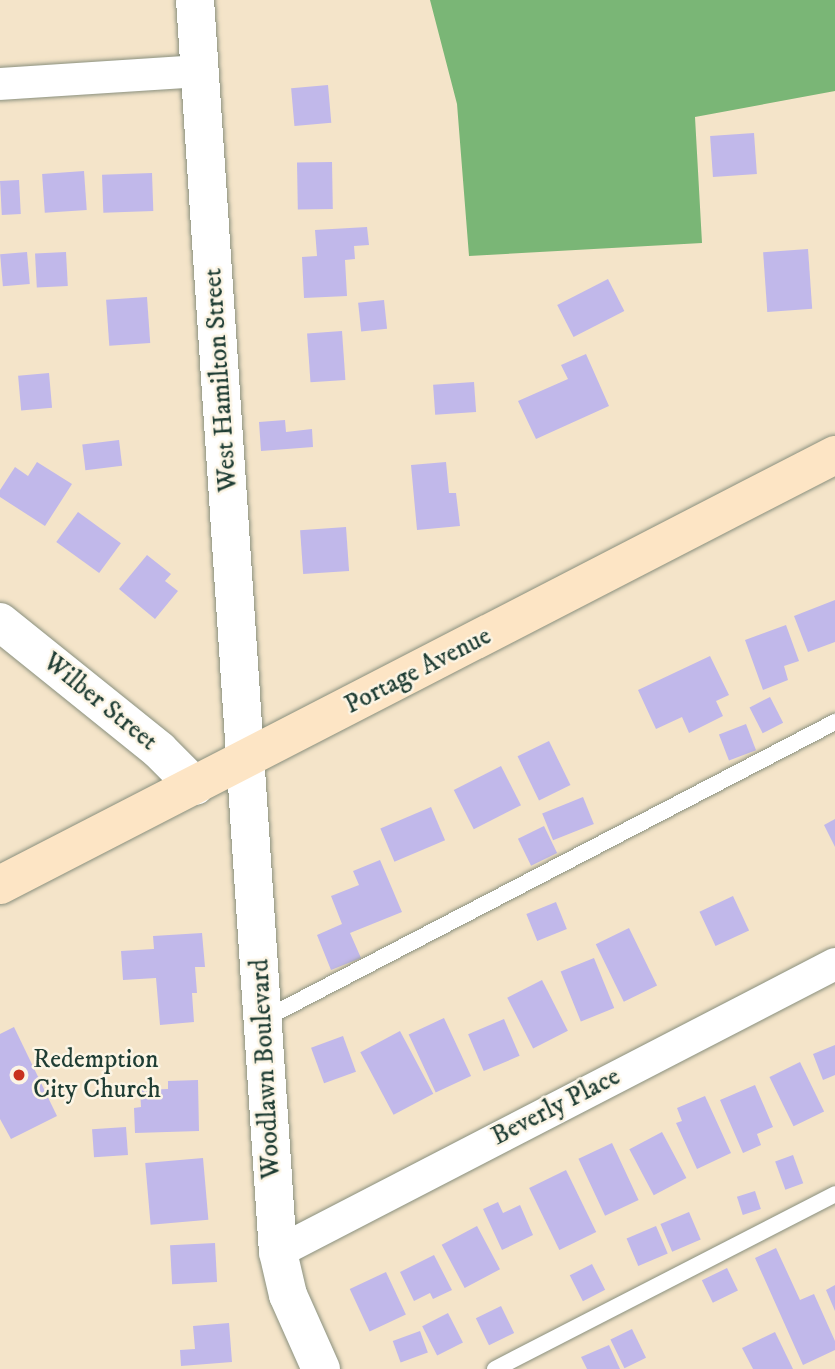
<!DOCTYPE html>
<style>
body{margin:0}
#map{position:relative;width:835px;height:1369px;overflow:hidden;background:#f4e4c9;font-family:"IM FELL DW Pica",serif}
div>[style]{position:absolute}
[style*='--x']{left:calc(var(--x)*1px);top:calc(var(--y)*1px);width:calc(var(--w)*1px);rotate:calc(var(--a)*1deg)}
.forest>*{inset:0;background:#7ab676}
.building>*{inset:0;background:#c1b8ea;transform-origin:0 0}
.roads{filter:drop-shadow(0 0 2px #8a907e) drop-shadow(0 0 2px #8a907e)}
.service>*{height:16px;margin:-8px;padding:0 8px;transform-origin:8px;border-radius:8px;background:#fff}
.minor>*{height:32px;margin:-16px;padding:0 16px;transform-origin:16px;border-radius:16px;background:#fff}
.tertiary>*{height:38px;margin:-19px;padding:0 19px;transform-origin:19px;border-radius:19px;background:#fff}
.secondary>*{height:38px;margin:-19px;padding:0 19px;transform-origin:19px;border-radius:19px;background:#fde5c5}
.dots>*{width:19px;height:19px;translate:-50% -50%;box-sizing:border-box;border:4px solid #fcf5e5;border-radius:50%}
span{translate:-50% -50%;white-space:nowrap;text-align:center;line-height:1.15;-webkit-text-stroke:5px #fcf5e5;paint-order:stroke}
.street-label{font-size:26px;color:#1f3d34}
.poi-label{font-size:26px;color:#1f3d34}
.left{translate:0 -50%;text-align:left}
</style>
<div id="map">
<div class="forest">
<i style="clip-path:polygon(430px 0,835px 0,835px 91px,695px 117px,702px 243px,469px 256px,457px 104px)"></i>
</div>
<div class="building">
<i style="left:328px;top:85px;width:38px;height:37px;rotate:85deg"></i>
<i style="left:754px;top:133px;width:41px;height:44px;rotate:86deg"></i>
<i style="left:332px;top:162px;width:47px;height:35px;rotate:89deg"></i>
<i style="left:84px;top:171px;width:39px;height:42px;rotate:86deg"></i>
<i style="left:152px;top:173px;width:38px;height:50px;rotate:88deg"></i>
<i style="left:19px;top:180px;width:34px;height:19px;rotate:87deg"></i>
<i style="clip-path:polygon(367px 227px,369px 245px,354px 246px,355px 259px,345px 260px,347px 296px,304px 298px,302px 257px,317px 256px,315px 230px)"></i>
<i style="left:808px;top:249px;width:60px;height:45px;rotate:86deg"></i>
<i style="left:27px;top:252px;width:32px;height:27px;rotate:85deg"></i>
<i style="left:66px;top:252px;width:34px;height:31px;rotate:87deg"></i>
<i style="left:608px;top:279px;width:36px;height:57px;rotate:63deg"></i>
<i style="left:147px;top:297px;width:46px;height:41px;rotate:86deg"></i>
<i style="left:384px;top:300px;width:29px;height:26px;rotate:84deg"></i>
<i style="left:342px;top:331px;width:49px;height:35px;rotate:86deg"></i>
<i style="clip-path:polygon(586px 354px,609px 406px,536px 439px,518px 401px,568px 379px,561px 365px)"></i>
<i style="left:49px;top:373px;width:35px;height:31px;rotate:85deg"></i>
<i style="left:474px;top:382px;width:30px;height:41px;rotate:86deg"></i>
<i style="clip-path:polygon(285px 420px,286px 432px,312px 429px,313px 447px,261px 451px,259px 422px)"></i>
<i style="left:119px;top:440px;width:26px;height:37px;rotate:83deg"></i>
<i style="clip-path:polygon(37px 462px,72px 484px,45px 526px,0 497px,0 490px,15px 467px,28px 476px)"></i>
<i style="clip-path:polygon(446px 462px,449px 493px,456px 493px,460px 526px,417px 530px,411px 465px)"></i>
<i style="left:78px;top:512px;width:53px;height:37px;rotate:36deg"></i>
<i style="left:346px;top:527px;width:44px;height:46px;rotate:86deg"></i>
<i style="clip-path:polygon(147px 555px,171px 574px,165px 581px,178px 591px,155px 619px,119px 589px)"></i>
<i style="clip-path:polygon(835px 600px,835px 642px,808px 652px,794px 616px)"></i>
<i style="clip-path:polygon(786px 625px,799px 661px,784px 666px,788px 680px,763px 690px,745px 640px)"></i>
<i style="clip-path:polygon(710px 656px,729px 695px,716px 701px,723px 716px,689px 733px,682px 717px,656px 729px,638px 690px)"></i>
<i style="left:770px;top:697px;width:29px;height:23px;rotate:63deg"></i>
<i style="left:746px;top:724px;width:28px;height:29px;rotate:69deg"></i>
<i style="left:549px;top:741px;width:49px;height:35px;rotate:64deg"></i>
<i style="left:501px;top:766px;width:44px;height:53px;rotate:63deg"></i>
<i style="left:583px;top:797px;width:29px;height:44px;rotate:68deg"></i>
<i style="left:431px;top:807px;width:36px;height:55px;rotate:67deg"></i>
<i style="clip-path:polygon(835px 819px,835px 847px,824px 825px)"></i>
<i style="left:544px;top:826px;width:30px;height:29px;rotate:64deg"></i>
<i style="clip-path:polygon(380px 860px,402px 912px,350px 933px,361px 958px,331px 970px,317px 935px,342px 924px,331px 896px,359px 885px,353px 871px)"></i>
<i style="left:733px;top:896px;width:38px;height:37px;rotate:65deg"></i>
<i style="left:556px;top:902px;width:29px;height:32px;rotate:68deg"></i>
<i style="left:629px;top:928px;width:64px;height:37px;rotate:64deg"></i>
<i style="clip-path:polygon(202px 933px,205px 967px,195px 967px,197px 993px,192px 993px,194px 1022px,160px 1025px,156px 978px,123px 980px,121px 951px,154px 949px,153px 936px)"></i>
<i style="left:594px;top:958px;width:54px;height:36px;rotate:68deg"></i>
<i style="left:542px;top:980px;width:57px;height:39px;rotate:63deg"></i>
<i style="left:444px;top:1018px;width:64px;height:39px;rotate:65deg"></i>
<i style="left:504px;top:1019px;width:40px;height:39px;rotate:67deg"></i>
<i style="clip-path:polygon(14px 1027px,57px 1116px,11px 1139px,0 1119px,0 1034px)"></i>
<i style="left:400px;top:1031px;width:71px;height:45px;rotate:62deg"></i>
<i style="left:343px;top:1036px;width:38px;height:34px;rotate:70deg"></i>
<i style="clip-path:polygon(835px 1045px,835px 1075px,823px 1080px,813px 1054px)"></i>
<i style="left:800px;top:1062px;width:55px;height:34px;rotate:64deg"></i>
<i style="clip-path:polygon(198px 1080px,199px 1131px,135px 1133px,134px 1108px,141px 1107px,140px 1090px,168px 1089px,168px 1081px)"></i>
<i style="clip-path:polygon(755px 1085px,773px 1127px,757px 1134px,761px 1145px,743px 1153px,720px 1100px)"></i>
<i style="clip-path:polygon(705px 1096px,731px 1153px,697px 1169px,676px 1123px,682px 1121px,677px 1108px)"></i>
<i style="left:126px;top:1127px;width:28px;height:34px;rotate:86deg"></i>
<i style="left:662px;top:1132px;width:52px;height:37px;rotate:62deg"></i>
<i style="left:612px;top:1143px;width:63px;height:37px;rotate:65deg"></i>
<i style="left:793px;top:1155px;width:30px;height:19px;rotate:70deg"></i>
<i style="left:203px;top:1158px;width:62px;height:58px;rotate:85deg"></i>
<i style="left:566px;top:1170px;width:69px;height:41px;rotate:64deg"></i>
<i style="left:755px;top:1191px;width:19px;height:19px;rotate:72deg"></i>
<i style="clip-path:polygon(498px 1202px,503px 1213px,520px 1205px,533px 1235px,502px 1250px,483px 1209px)"></i>
<i style="left:689px;top:1212px;width:30px;height:31px;rotate:67deg"></i>
<i style="left:477px;top:1226px;width:49px;height:40px;rotate:62deg"></i>
<i style="left:656px;top:1226px;width:30px;height:32px;rotate:67deg"></i>
<i style="left:215px;top:1243px;width:39px;height:45px;rotate:87deg"></i>
<i style="clip-path:polygon(776px 1248px,800px 1300px,814px 1294px,835px 1341px,835px 1350px,803px 1365px,755px 1258px)"></i>
<i style="clip-path:polygon(434px 1255px,452px 1290px,433px 1299px,430px 1293px,414px 1301px,400px 1272px)"></i>
<i style="left:592px;top:1264px;width:29px;height:25px;rotate:63deg"></i>
<i style="left:727px;top:1268px;width:25px;height:28px;rotate:64deg"></i>
<i style="left:386px;top:1272px;width:47px;height:40px;rotate:65deg"></i>
<i style="clip-path:polygon(835px 1285px,835px 1311px,826px 1290px)"></i>
<i style="left:501px;top:1306px;width:30px;height:28px;rotate:64deg"></i>
<i style="left:448px;top:1313px;width:33px;height:29px;rotate:63deg"></i>
<i style="clip-path:polygon(229px 1323px,232px 1362px,181px 1366px,180px 1350px,195px 1349px,193px 1326px)"></i>
<i style="left:632px;top:1329px;width:32px;height:24px;rotate:64deg"></i>
<i style="left:420px;top:1331px;width:23px;height:29px;rotate:70deg"></i>
<i style="clip-path:polygon(775px 1332px,793px 1369px,753px 1369px,742px 1348px)"></i>
<i style="clip-path:polygon(609px 1345px,620px 1369px,587px 1369px,581px 1357px)"></i>
</div>
<div class="roads">
<div class="service">
<i style="--x:264;--y:1019;--w:644;--a:-27.48"></i>
<i style="--x:495;--y:1369;--w:382;--a:-27.2"></i>
</div>
<div class="minor">
<i style="--x:0;--y:84;--w:200;--a:-3.7"></i>
<i style="--x:278;--y:1252;--w:627;--a:-27.34"></i>
</div>
<div class="tertiary">
<i style="--x:195;--y:0;--w:1255;--a:86.21"></i>
<i style="--x:278;--y:1252;--w:44;--a:76.9"></i>
<i style="--x:288;--y:1295;--w:81;--a:66"></i>
<i style="--x:0;--y:622;--w:204;--a:38.8"></i>
<i style="--x:159;--y:750;--w:51;--a:45"></i>
</div>
<div class="secondary">
<i style="--x:0;--y:885;--w:939;--a:-27.25"></i>
</div>
</div>
<div class="dots">
<i style="left:19px;top:1075px;background:#c8321e"></i>
</div>
<div class="street-label">
<span style="left:221px;top:380px;rotate:-94deg">West Hamilton Street</span>
<span style="left:418px;top:671px;rotate:-27deg">Portage Avenue</span>
<span style="left:100px;top:702px;rotate:39deg">Wilber Street</span>
<span style="left:266px;top:1069px;rotate:-93deg">Woodlawn Boulevard</span>
<span style="left:556px;top:1107px;rotate:-27deg">Beverly Place</span>
</div>
<div class="poi-label">
<span class="left" style="left:33px;top:1075px">Redemption<br>City Church</span>
</div>
</div>
